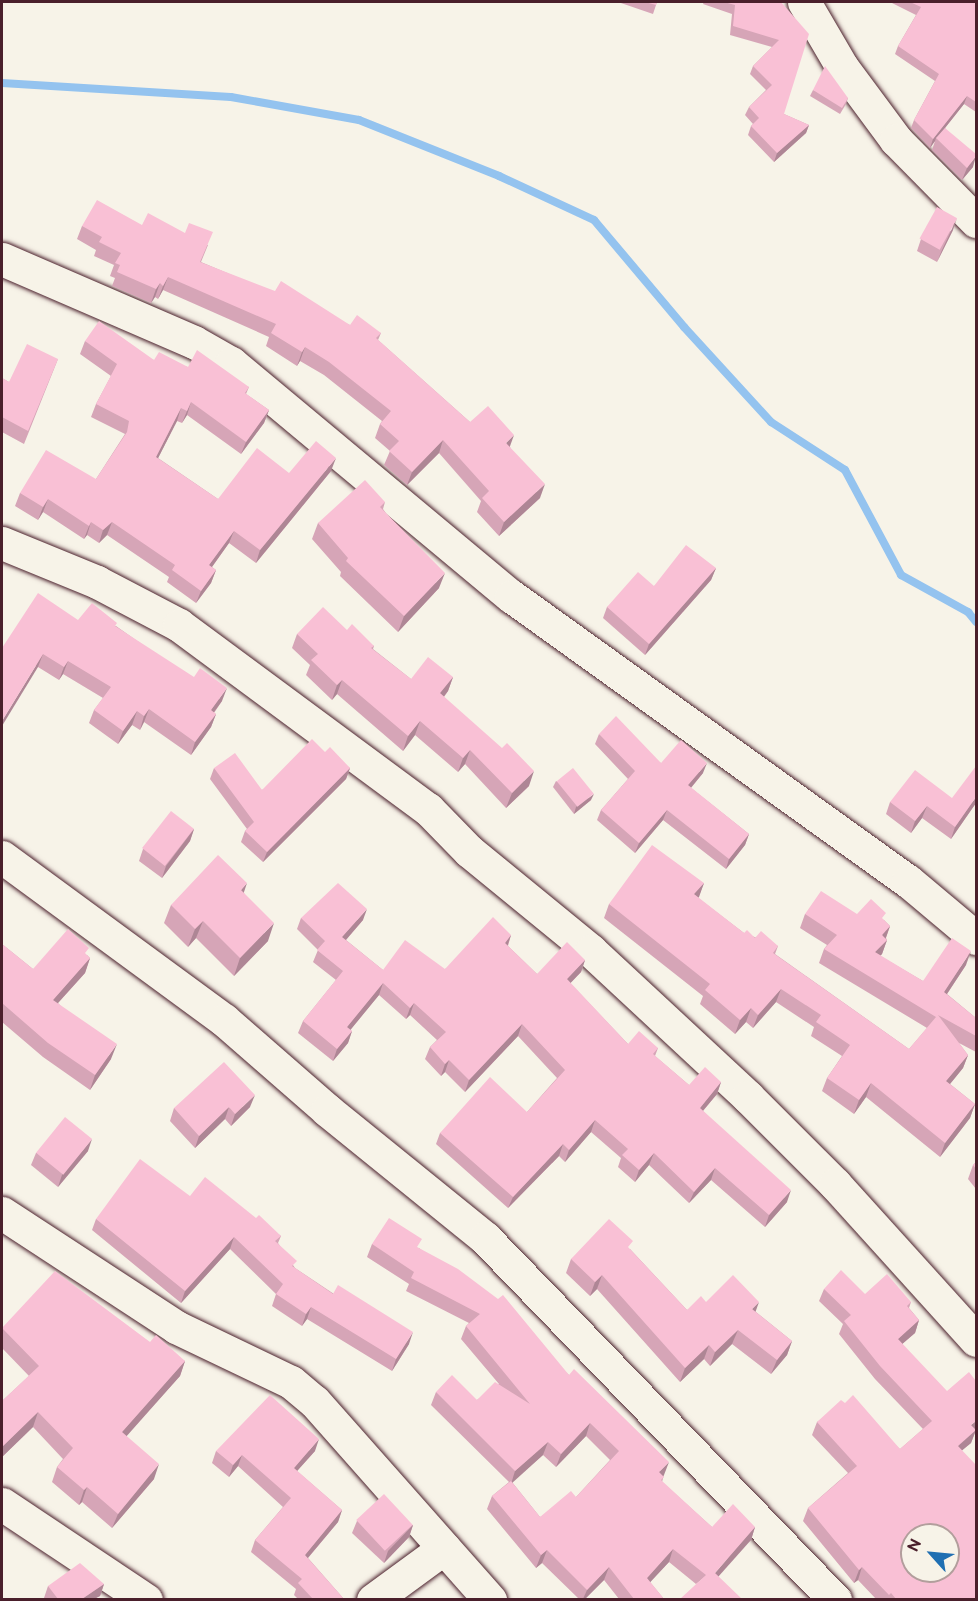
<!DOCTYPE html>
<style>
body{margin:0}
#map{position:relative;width:978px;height:1601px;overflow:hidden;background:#f7f3e8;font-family:"Balsamiq Sans",sans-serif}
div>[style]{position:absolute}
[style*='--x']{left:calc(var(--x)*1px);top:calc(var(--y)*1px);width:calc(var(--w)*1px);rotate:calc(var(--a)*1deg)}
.stream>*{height:8px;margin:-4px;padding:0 4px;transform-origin:4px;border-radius:4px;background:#94c3ef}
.roads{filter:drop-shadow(0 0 2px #4a1f2b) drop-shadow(0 0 2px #4a1f2b)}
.minor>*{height:33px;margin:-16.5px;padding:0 16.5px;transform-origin:16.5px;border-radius:16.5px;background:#f7f3e8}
.wall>*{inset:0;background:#d6a5b7}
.shaded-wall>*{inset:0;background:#ae8695}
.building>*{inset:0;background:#f9c0d5;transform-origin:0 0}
span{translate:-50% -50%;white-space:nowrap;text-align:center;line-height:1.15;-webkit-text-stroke:4.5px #f7f3e8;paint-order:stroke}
.frame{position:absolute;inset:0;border:3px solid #4a1f2b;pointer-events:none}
.north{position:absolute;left:900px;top:1523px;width:60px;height:60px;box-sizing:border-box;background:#f7f3e8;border:2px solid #b29e9c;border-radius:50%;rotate:297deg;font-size:16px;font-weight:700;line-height:24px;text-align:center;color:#4a1f2b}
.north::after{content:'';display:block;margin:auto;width:21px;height:27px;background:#1f6fb2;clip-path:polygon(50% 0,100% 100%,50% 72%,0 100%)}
</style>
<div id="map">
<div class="stream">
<i style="--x:2;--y:83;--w:229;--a:3.5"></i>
<i style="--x:231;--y:97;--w:130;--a:10.2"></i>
<i style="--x:359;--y:120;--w:151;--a:21.8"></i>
<i style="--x:499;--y:176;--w:105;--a:24.9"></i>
<i style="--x:594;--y:220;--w:140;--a:49.9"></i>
<i style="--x:684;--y:327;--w:129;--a:47.5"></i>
<i style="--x:771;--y:422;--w:88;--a:33"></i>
<i style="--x:845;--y:470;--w:119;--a:61.9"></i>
<i style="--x:901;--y:575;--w:77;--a:28.9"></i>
<i style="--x:968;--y:612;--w:13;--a:51"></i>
</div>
<div class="roads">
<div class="minor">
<i style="--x:804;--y:2;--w:75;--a:59.7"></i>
<i style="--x:842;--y:67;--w:91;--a:53.5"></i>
<i style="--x:896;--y:140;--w:114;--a:45.4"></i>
<i style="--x:2;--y:259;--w:209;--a:23.4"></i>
<i style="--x:194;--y:342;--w:43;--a:29.6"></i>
<i style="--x:231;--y:363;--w:364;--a:39.8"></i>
<i style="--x:511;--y:596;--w:489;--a:35.7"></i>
<i style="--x:908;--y:881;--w:89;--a:40"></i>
<i style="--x:2;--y:543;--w:103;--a:22.3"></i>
<i style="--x:97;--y:582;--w:93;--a:27.7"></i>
<i style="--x:179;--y:625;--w:310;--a:36.5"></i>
<i style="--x:428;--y:809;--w:59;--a:45.7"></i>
<i style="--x:469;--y:851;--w:158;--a:39.3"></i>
<i style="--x:591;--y:951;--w:214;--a:42.9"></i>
<i style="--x:748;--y:1097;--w:123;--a:45"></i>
<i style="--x:835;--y:1184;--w:210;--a:47.9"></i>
<i style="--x:2;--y:857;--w:275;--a:36.3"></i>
<i style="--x:224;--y:1020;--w:137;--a:41.1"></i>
<i style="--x:327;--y:1110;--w:203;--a:39"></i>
<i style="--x:485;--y:1238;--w:504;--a:45.97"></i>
<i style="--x:2;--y:1213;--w:208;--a:33.2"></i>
<i style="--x:176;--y:1327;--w:127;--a:25.6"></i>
<i style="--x:291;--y:1382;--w:30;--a:40"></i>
<i style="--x:314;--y:1401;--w:266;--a:48.5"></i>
<i style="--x:2;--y:1504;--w:173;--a:33.7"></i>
<i style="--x:373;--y:1600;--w:88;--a:-36.2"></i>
</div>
</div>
<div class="wall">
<i style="clip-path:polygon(618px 2px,657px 2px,653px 14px)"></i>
<i style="clip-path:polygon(704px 2px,781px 2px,784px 114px,809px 125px,806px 133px,774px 162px,748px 135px,751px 126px,753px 124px,745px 115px,749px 107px,766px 90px,750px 74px,753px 66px,772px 47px,730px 35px,732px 14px,703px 4px)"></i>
<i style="clip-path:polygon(890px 2px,976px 2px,976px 112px,964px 104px,945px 128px,973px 167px,962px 180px,932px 150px,935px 141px,930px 148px,911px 128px,914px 120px,935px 81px,895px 54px,898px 46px,916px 15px)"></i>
<i style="clip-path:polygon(813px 90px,848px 98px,846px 104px,840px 114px,810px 96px)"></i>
<i style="clip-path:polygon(142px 225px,208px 245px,201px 262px,350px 325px,381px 333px,378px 340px,470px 422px,510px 447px,540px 498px,499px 536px,477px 512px,481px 501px,439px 453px,407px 485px,384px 465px,390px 451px,375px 438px,380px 424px,382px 421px,324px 375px,300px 361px,297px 366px,266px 346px,269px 337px,163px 290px,158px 299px,155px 297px,151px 303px,112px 286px,115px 278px,110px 276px,114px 265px,94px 256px,96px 250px,77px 239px,82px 226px)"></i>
<i style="clip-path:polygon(953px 230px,937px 262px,917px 251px,921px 239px)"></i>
<i style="clip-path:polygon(85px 341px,154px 360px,188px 367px,249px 387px,246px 394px,269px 410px,264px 423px,241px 454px,187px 415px,182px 423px,177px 421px,158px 458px,218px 499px,289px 473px,331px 471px,256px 563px,229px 543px,212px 567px,216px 570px,211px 583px,196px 603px,167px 582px,169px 577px,107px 535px,99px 543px,87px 535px,84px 539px,43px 512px,38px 520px,15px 506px,20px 493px,96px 479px,125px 434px,91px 417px,96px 404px,111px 376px,80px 354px)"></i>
<i style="clip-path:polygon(58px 359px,24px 444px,2px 432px,2px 378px,9px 382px)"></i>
<i style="clip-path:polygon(385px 502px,383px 509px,439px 588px,398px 632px,340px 576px,341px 572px,312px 539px,318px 523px)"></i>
<i style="clip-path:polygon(716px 568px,711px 580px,645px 655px,603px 618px,607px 607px,654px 586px)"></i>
<i style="clip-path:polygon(78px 620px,116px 626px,222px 701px,214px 713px,216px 714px,211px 727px,191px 755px,144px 722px,140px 730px,132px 725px,118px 744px,89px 723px,94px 710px,103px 698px,63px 674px,59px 680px,38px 667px,2px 648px)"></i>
<i style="clip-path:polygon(347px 630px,374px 646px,373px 649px,411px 679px,453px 677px,448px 691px,444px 697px,529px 786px,506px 808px,465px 764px,458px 772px,415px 735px,403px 751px,337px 694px,332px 700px,306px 675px,310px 665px,292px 648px,297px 634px)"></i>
<i style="clip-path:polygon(599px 734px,661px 763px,703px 773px,691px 788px,749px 834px,745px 845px,726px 869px,663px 820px,635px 853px,597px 820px,601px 810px,628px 779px,595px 744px)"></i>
<i style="clip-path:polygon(325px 752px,350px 768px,346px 779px,263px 862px,241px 842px,245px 831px,247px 829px,210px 779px,214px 768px,262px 790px)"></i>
<i style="clip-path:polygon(556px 781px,591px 800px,574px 814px,553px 787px)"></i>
<i style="clip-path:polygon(952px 798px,976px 803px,951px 839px,922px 818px,911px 833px,886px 814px,890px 802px)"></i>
<i style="clip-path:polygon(194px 829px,190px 841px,162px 878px,139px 861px,143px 849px)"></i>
<i style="clip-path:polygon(704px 883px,698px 898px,744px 933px,778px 946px,775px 954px,909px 1049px,927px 1028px,819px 963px,824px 949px,827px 945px,800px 928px,805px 914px,857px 914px,884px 920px,890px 926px,886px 938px,887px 940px,882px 954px,880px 956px,923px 981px,966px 965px,947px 994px,976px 1018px,976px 1052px,959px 1043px,968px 1055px,963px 1068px,950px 1084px,975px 1104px,970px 1118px,940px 1157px,866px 1097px,854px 1114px,822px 1091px,827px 1078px,842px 1056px,811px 1036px,814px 1027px,776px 1002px,753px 1028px,746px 1022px,735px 1034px,700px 1004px,703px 996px,604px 918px,609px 904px)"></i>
<i style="clip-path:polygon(244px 893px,268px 941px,234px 976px,196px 938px,188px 947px,164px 923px,171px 905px)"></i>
<i style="clip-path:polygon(301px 918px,363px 920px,346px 940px,383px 970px,445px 969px,511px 935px,508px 946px,537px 974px,585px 960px,581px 972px,570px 983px,628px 1044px,658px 1048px,655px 1056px,689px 1085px,721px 1082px,717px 1094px,703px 1111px,787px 1202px,765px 1227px,711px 1180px,689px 1203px,649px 1165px,635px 1182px,618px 1167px,621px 1158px,591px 1132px,565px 1162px,559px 1156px,508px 1208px,436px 1144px,440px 1133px,527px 1112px,557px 1078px,518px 1036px,465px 1092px,445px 1072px,441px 1076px,425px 1059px,430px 1047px,437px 1040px,410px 1015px,406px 1019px,379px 995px,350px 1030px,352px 1031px,348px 1043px,333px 1061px,298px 1033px,303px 1021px,336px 980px,313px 962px,318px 950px,297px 929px)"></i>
<i style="clip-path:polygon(2px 944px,33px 969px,87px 955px,90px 958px,85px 973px,58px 1003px,111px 1059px,90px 1090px,43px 1057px,2px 1022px)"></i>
<i style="clip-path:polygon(250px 1107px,231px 1126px,225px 1119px,195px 1148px,170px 1121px,174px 1108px)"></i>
<i style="clip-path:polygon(88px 1151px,58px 1187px,31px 1165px,36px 1153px)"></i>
<i style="clip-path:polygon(976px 1162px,976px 1189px,968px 1179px,973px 1165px)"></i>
<i style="clip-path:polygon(256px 1218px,281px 1236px,278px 1243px,295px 1268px,409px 1344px,392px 1371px,307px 1319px,302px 1326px,272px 1306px,276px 1294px,230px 1249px,181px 1303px,92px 1230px,96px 1219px)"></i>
<i style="clip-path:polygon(evenodd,372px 1244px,419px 1248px,569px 1375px,664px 1475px,662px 1482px,712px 1527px,755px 1527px,751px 1540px,696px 1584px,669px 1562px,650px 1582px,664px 1599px,619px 1599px,604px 1580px,585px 1599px,579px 1599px,542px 1563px,536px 1568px,487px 1509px,492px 1496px,509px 1482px,431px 1405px,436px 1392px,477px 1400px,499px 1384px,461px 1339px,466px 1326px,469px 1323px,406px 1291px,409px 1284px,367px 1257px,372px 1244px,586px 1436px,610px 1460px,576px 1497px,540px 1517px,512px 1482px,543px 1455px,556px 1467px,586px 1436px)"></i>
<i style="clip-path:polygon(630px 1249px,687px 1310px,706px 1302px,756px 1312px,792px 1341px,787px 1355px,771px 1374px,732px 1344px,710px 1366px,704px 1359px,680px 1382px,597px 1289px,590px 1296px,566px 1273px,571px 1259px)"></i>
<i style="clip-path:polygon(824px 1289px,865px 1294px,911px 1302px,909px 1308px,919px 1320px,915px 1333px,902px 1344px,976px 1430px,971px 1443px,962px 1450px,976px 1599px,876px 1599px,858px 1580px,854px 1583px,803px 1521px,808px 1508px,848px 1473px,812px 1435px,817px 1422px,845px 1403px,900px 1449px,923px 1429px,875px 1379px,839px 1334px,843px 1324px,819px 1301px)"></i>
<i style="clip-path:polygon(2px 1328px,150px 1342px,185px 1361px,180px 1376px,126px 1436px,154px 1479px,112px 1528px,82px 1502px,79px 1505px,52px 1482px,57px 1467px,63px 1459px,33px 1427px,2px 1457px,2px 1401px,29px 1376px,2px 1348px)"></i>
<i style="clip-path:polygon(216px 1451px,315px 1451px,297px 1471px,342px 1510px,338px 1522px,308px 1558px,344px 1599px,298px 1599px,294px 1595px,296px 1589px,251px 1552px,255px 1540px,283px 1507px,238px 1466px,229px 1477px,212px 1463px)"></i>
<i style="clip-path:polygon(357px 1521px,413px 1525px,409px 1537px,384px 1563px,352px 1533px)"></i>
<i style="clip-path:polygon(104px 1584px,100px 1596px,94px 1599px,45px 1599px,44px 1598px,48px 1586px)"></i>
</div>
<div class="shaded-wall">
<i style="clip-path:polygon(967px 96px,964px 104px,937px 138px,936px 138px,935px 141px,930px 148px,933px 139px)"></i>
<i style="clip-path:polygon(809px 125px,806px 133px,774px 162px,777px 153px)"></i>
<i style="clip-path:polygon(976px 156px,973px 167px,962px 180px,967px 168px)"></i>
<i style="clip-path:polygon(957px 218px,953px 230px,937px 262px,942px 250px)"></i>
<i style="clip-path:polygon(168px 277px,163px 290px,158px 299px,163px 286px)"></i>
<i style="clip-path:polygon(160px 283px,155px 297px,151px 303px,156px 289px)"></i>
<i style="clip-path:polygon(305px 347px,300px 361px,297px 366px,302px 352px)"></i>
<i style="clip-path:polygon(191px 402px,187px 415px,182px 423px,187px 411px)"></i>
<i style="clip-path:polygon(181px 408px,177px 421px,152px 470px,156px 457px)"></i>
<i style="clip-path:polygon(269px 410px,264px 423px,241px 454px,246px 442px)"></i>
<i style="clip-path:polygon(514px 435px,509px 449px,506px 443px)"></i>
<i style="clip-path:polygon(443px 440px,439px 453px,407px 485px,412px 472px)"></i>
<i style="clip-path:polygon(336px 458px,331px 471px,256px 563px,260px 550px)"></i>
<i style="clip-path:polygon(545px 484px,540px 498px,499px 536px,504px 522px)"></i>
<i style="clip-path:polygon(48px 499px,43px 512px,38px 520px,43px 507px)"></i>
<i style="clip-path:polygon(91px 522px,87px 535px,84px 539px,89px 526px)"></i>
<i style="clip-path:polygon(112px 522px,107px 535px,99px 543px,103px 530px)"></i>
<i style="clip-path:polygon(234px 531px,229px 543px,204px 578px,209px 565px)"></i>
<i style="clip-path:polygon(716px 568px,711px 580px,645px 655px,649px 644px)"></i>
<i style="clip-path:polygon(216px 570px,211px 583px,196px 603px,201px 591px)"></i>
<i style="clip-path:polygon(445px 573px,439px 588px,398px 632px,404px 616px)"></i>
<i style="clip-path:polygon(43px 654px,38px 667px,2px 726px,2px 721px)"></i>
<i style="clip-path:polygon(68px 661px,63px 674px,59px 680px,64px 667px)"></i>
<i style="clip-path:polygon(453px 677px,448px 691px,435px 708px,440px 693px)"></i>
<i style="clip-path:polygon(342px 680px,337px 694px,332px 700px,337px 685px)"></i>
<i style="clip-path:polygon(227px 688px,222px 701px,206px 723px,211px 710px)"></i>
<i style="clip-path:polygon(149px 709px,144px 722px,140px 730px,144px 716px)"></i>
<i style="clip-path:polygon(137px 711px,132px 725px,118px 744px,123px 731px)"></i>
<i style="clip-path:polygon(216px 714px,211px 727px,191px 755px,195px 742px)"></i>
<i style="clip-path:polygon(420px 721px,415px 735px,403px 751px,408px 736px)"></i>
<i style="clip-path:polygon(470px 750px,465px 764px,458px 772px,463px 758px)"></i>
<i style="clip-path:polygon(707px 763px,703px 773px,684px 796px,688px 785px)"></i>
<i style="clip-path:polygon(350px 768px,346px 779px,263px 862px,267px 852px)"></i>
<i style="clip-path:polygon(534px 771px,529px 786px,506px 808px,512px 793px)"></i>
<i style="clip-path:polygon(594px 794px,591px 800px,574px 814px,576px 807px)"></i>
<i style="clip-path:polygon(976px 797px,976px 803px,951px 839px,955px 827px)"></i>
<i style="clip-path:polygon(927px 806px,922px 818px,911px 833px,915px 821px)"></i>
<i style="clip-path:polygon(667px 810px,663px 820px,635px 853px,639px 843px)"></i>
<i style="clip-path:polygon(194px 829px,190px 841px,162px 878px,166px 866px)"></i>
<i style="clip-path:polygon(749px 834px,745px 845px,726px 869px,729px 859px)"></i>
<i style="clip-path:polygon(247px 883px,241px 901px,241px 890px)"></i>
<i style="clip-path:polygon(704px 883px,699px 897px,689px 908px,694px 894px)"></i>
<i style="clip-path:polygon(367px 909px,363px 920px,338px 949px,342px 937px)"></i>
<i style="clip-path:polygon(203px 921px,196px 938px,188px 947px,195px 929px)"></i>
<i style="clip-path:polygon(274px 923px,268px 941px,234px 976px,240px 958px)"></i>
<i style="clip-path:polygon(890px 926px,885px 940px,882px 935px)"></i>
<i style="clip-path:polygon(511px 935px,507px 947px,505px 943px)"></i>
<i style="clip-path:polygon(887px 940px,882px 954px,870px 966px,875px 952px)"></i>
<i style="clip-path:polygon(971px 951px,966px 965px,939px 1006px,944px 992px)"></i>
<i style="clip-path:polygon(90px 958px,85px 973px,48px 1014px,53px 1000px)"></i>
<i style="clip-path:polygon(585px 960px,581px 972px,563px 991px,567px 979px)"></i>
<i style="clip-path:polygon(383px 983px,379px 995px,343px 1039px,347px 1027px)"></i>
<i style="clip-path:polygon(781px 989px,776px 1002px,753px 1028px,758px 1015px)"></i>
<i style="clip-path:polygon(414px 1003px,410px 1015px,406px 1019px,410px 1008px)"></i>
<i style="clip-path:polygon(751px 1008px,746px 1022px,735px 1034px,740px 1020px)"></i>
<i style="clip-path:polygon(522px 1024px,518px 1036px,465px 1092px,469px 1080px)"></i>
<i style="clip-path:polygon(352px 1031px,348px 1043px,333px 1061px,337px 1049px)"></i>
<i style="clip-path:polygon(117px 1044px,111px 1059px,90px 1090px,95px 1075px)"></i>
<i style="clip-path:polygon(968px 1055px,963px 1068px,941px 1095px,946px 1081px)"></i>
<i style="clip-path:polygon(449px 1060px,445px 1072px,441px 1076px,445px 1064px)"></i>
<i style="clip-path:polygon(721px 1082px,717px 1094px,696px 1119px,700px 1108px)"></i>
<i style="clip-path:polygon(871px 1083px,866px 1097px,854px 1114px,859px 1100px)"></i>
<i style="clip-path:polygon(255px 1095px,250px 1107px,231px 1126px,235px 1114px)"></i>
<i style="clip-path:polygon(975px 1104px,970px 1118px,940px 1157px,945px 1143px)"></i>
<i style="clip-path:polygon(229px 1107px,225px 1119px,195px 1148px,199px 1136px)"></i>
<i style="clip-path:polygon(595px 1120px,591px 1132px,565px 1162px,569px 1150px)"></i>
<i style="clip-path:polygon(92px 1139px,88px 1151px,58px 1187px,62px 1175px)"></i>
<i style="clip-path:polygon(563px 1144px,559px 1156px,508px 1208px,513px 1197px)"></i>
<i style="clip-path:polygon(654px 1153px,649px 1165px,635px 1182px,639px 1170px)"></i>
<i style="clip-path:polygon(715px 1168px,711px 1180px,689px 1203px,694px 1192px)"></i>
<i style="clip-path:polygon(791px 1190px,787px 1202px,765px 1227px,769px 1215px)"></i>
<i style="clip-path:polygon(234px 1237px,230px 1249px,181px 1303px,185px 1291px)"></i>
<i style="clip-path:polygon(602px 1275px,597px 1289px,590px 1296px,595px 1282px)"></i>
<i style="clip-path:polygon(759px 1302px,754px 1316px,752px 1309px)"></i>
<i style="clip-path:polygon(311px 1307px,307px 1319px,302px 1326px,306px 1314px)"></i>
<i style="clip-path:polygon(919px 1320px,915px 1333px,893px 1352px,898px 1339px)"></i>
<i style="clip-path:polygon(738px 1330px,732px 1344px,710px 1366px,715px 1352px)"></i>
<i style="clip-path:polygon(413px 1332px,409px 1344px,392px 1371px,396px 1359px)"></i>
<i style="clip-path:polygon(792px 1341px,787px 1355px,771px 1374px,777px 1360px)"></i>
<i style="clip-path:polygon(709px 1345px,704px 1359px,680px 1382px,685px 1368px)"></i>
<i style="clip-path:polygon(185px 1361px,180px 1376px,117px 1447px,122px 1432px)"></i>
<i style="clip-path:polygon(38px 1412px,33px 1427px,2px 1457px,2px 1447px)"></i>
<i style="clip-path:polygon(976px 1421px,976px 1430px,971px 1443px,953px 1458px,958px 1446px,971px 1425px)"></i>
<i style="clip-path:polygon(590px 1423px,586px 1436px,556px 1467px,561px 1454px)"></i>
<i style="clip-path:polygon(319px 1439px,315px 1451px,289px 1480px,294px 1468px)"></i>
<i style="clip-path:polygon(548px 1442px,543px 1455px,511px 1484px,515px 1471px)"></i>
<i style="clip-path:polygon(242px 1455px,238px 1466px,229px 1477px,233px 1465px)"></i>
<i style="clip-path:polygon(669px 1462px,664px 1475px,654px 1485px,659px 1472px)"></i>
<i style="clip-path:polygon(159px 1464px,154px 1479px,112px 1528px,118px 1514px)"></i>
<i style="clip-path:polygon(87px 1487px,82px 1502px,79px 1505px,84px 1490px)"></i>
<i style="clip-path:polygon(342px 1510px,338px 1522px,301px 1566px,305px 1555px)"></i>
<i style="clip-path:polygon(413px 1525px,409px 1537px,384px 1563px,388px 1551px)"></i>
<i style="clip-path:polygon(755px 1527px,751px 1540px,710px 1586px,715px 1573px)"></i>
<i style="clip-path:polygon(673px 1549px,669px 1562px,642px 1591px,647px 1578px)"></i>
<i style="clip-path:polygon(547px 1550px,542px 1563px,536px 1568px,541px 1555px)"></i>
<i style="clip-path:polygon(609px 1567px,604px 1580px,585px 1599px,583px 1599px,587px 1590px)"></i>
<i style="clip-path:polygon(862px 1567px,858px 1580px,854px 1583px,859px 1570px)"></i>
<i style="clip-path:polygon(104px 1584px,100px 1596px,94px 1599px,82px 1599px)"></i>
</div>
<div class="building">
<i style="clip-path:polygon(645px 2px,657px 2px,656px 5px)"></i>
<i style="clip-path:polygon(724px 2px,781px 2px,809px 34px,784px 114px,809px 125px,777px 153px,751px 126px,759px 118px,749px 107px,772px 85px,753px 66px,779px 40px,733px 26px,735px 5px)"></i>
<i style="clip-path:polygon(910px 2px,976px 2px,976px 102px,967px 96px,933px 139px,914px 120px,939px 74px,898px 46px,921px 7px)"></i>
<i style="clip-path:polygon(825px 66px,848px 98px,842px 108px,813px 90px)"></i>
<i style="clip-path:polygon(945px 128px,976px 154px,976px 156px,967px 168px,936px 138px)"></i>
<i style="clip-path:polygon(97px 200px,142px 225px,148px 213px,185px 233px,189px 223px,213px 232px,200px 262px,275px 291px,281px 281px,350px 325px,357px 315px,381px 333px,376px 338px,470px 422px,488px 406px,514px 435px,506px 443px,545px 484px,504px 522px,482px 498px,489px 491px,443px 440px,412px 472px,389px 451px,399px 441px,380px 424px,391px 411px,329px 362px,305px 347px,302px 352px,271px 333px,276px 324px,168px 277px,163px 286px,160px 283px,156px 289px,117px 272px,120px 265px,115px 263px,121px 253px,99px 242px,102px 237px,82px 226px)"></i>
<i style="left:937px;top:207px;width:23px;height:36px;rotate:29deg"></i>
<i style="clip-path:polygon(99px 321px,154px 360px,159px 352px,188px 367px,197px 350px,249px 387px,245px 393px,269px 410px,246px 442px,191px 402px,187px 411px,181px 408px,156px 457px,218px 499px,257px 448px,289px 473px,316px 441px,336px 458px,260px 550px,234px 531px,209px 565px,216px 570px,201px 591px,172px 570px,175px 565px,112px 522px,103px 530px,91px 522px,89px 526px,48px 499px,43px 507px,20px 493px,46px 450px,96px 479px,127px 432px,129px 421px,96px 404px,117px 364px,85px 341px)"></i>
<i style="clip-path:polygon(27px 344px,58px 359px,28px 431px,2px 417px,2px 378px,9px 382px)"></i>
<i style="clip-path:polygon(365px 480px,385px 502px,380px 507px,445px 573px,404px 616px,346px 561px,348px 558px,318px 523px)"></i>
<i style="clip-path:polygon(686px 545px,716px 568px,649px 644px,607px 607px,638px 572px,654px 586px)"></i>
<i style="clip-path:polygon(38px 593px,78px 620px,92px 603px,117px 623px,115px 626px,194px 677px,200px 668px,227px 688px,211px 710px,216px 714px,195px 742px,149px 709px,144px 716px,137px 711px,123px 731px,94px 710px,111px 687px,68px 661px,64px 667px,43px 654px,2px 721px,2px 648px)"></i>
<i style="clip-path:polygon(323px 607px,347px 630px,352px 624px,374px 646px,371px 648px,411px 679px,428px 657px,453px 677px,440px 693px,502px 748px,507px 743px,534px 771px,512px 793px,470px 750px,463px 758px,420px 721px,408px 736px,342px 680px,337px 685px,311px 660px,318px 654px,297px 634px)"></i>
<i style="clip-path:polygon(616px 716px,661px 763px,681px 740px,707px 763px,688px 785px,749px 834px,729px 859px,667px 810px,639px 843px,601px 810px,635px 771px,599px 734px)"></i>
<i style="clip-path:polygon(312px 739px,325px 752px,330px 747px,350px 768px,267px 852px,245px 831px,254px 822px,214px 768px,235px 753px,262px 790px)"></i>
<i style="clip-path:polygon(976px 766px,976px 797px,955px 827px,927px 806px,915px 821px,890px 802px,915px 770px,952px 798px)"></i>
<i style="left:573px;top:768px;width:33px;height:21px;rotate:51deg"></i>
<i style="left:171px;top:811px;width:29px;height:47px;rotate:38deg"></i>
<i style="clip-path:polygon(652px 845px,704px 883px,694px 894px,744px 933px,747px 930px,755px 938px,761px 931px,778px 946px,773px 953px,909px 1049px,936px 1017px,824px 949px,837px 935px,805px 914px,821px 891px,857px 914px,871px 899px,886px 913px,882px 918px,890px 926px,882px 935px,887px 940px,875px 952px,923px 981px,952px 938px,971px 951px,944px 992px,976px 1018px,976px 1036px,938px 1015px,968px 1055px,946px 1081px,975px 1104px,945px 1143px,871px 1083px,859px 1100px,827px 1078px,850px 1045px,816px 1022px,821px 1015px,781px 989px,758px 1015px,751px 1008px,740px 1020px,705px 990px,710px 984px,609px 904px)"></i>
<i style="clip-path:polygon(218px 855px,247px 883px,241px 890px,274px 923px,240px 958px,203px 921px,195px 929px,171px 905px)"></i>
<i style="clip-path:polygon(338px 883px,367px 909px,342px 937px,383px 970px,405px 940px,445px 969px,493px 917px,511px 935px,505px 943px,537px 974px,567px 942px,585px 960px,567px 979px,628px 1044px,639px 1031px,658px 1048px,653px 1054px,689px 1085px,705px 1067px,721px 1082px,700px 1108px,791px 1190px,769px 1215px,715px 1168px,694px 1192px,654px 1153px,639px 1170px,622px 1155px,628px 1149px,595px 1120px,569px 1150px,563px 1144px,513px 1197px,440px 1133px,490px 1077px,527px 1112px,565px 1070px,522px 1024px,469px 1080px,449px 1060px,445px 1064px,430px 1047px,446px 1032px,414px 1003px,410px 1008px,383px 983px,347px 1027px,352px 1031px,337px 1049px,303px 1021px,343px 971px,317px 950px,325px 941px,301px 918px)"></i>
<i style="clip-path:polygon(68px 929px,89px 948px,85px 953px,90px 958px,53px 1000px,117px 1044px,95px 1075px,48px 1043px,2px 1003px,2px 944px,33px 969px)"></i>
<i style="clip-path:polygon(224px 1062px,255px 1095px,235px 1114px,229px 1107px,199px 1136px,174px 1108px)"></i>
<i style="left:65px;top:1117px;width:35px;height:46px;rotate:39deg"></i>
<i style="clip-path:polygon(140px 1159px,190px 1196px,205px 1177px,256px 1218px,259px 1215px,281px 1236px,275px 1241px,297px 1261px,292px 1266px,333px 1294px,338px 1285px,413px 1332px,396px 1359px,311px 1307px,306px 1314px,276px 1294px,283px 1284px,234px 1237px,185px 1291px,96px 1219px)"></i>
<i style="clip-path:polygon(976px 1162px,976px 1169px,973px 1165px)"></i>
<i style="clip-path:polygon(389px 1218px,422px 1239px,417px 1247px,458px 1269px,498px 1299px,503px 1295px,569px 1375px,574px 1369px,669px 1462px,659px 1472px,664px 1477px,661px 1480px,712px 1527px,733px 1504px,755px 1527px,715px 1573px,742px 1599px,680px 1599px,706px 1575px,673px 1549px,647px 1578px,664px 1599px,634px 1599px,609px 1567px,587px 1590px,547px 1550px,541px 1555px,492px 1496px,511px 1481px,540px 1517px,571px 1491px,576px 1497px,619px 1451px,590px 1423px,561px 1454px,548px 1442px,515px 1471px,436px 1392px,452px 1375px,477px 1400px,495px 1382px,530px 1404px,466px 1326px,480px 1314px,411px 1278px,414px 1272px,372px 1244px)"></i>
<i style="clip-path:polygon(609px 1219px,633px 1241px,628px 1247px,687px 1310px,701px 1296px,706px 1302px,733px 1275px,759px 1302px,752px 1309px,792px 1341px,777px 1360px,738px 1330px,715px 1352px,709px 1345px,685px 1368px,602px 1275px,595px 1282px,571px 1259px)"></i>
<i style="clip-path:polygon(evenodd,841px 1270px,865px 1294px,887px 1274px,911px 1302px,907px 1306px,919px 1320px,898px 1339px,947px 1391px,969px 1372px,976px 1381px,976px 1421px,971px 1425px,976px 1430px,958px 1446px,976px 1465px,976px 1599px,896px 1599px,891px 1593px,889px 1595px,862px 1567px,859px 1570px,808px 1508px,857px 1466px,817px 1422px,841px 1400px,845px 1403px,853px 1395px,900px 1449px,932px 1421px,880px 1366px,844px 1321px,851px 1315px,824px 1289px,841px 1270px,912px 1535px,948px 1535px,948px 1571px,912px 1571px,912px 1535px)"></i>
<i style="clip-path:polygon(55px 1271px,150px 1342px,156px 1335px,185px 1361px,122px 1432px,159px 1464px,118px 1514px,87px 1487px,84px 1490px,57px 1467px,73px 1448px,38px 1412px,2px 1447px,2px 1401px,39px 1366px,2px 1328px)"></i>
<i style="clip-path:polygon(270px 1395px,319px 1439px,294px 1468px,342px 1510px,305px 1555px,344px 1599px,313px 1599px,298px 1583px,302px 1579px,255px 1540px,291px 1498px,242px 1455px,233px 1465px,216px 1451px)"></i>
<i style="left:384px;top:1494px;width:42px;height:38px;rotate:47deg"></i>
<i style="clip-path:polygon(80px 1563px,104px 1584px,82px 1599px,58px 1599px,48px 1586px)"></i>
</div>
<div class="frame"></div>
<div class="north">N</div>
</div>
